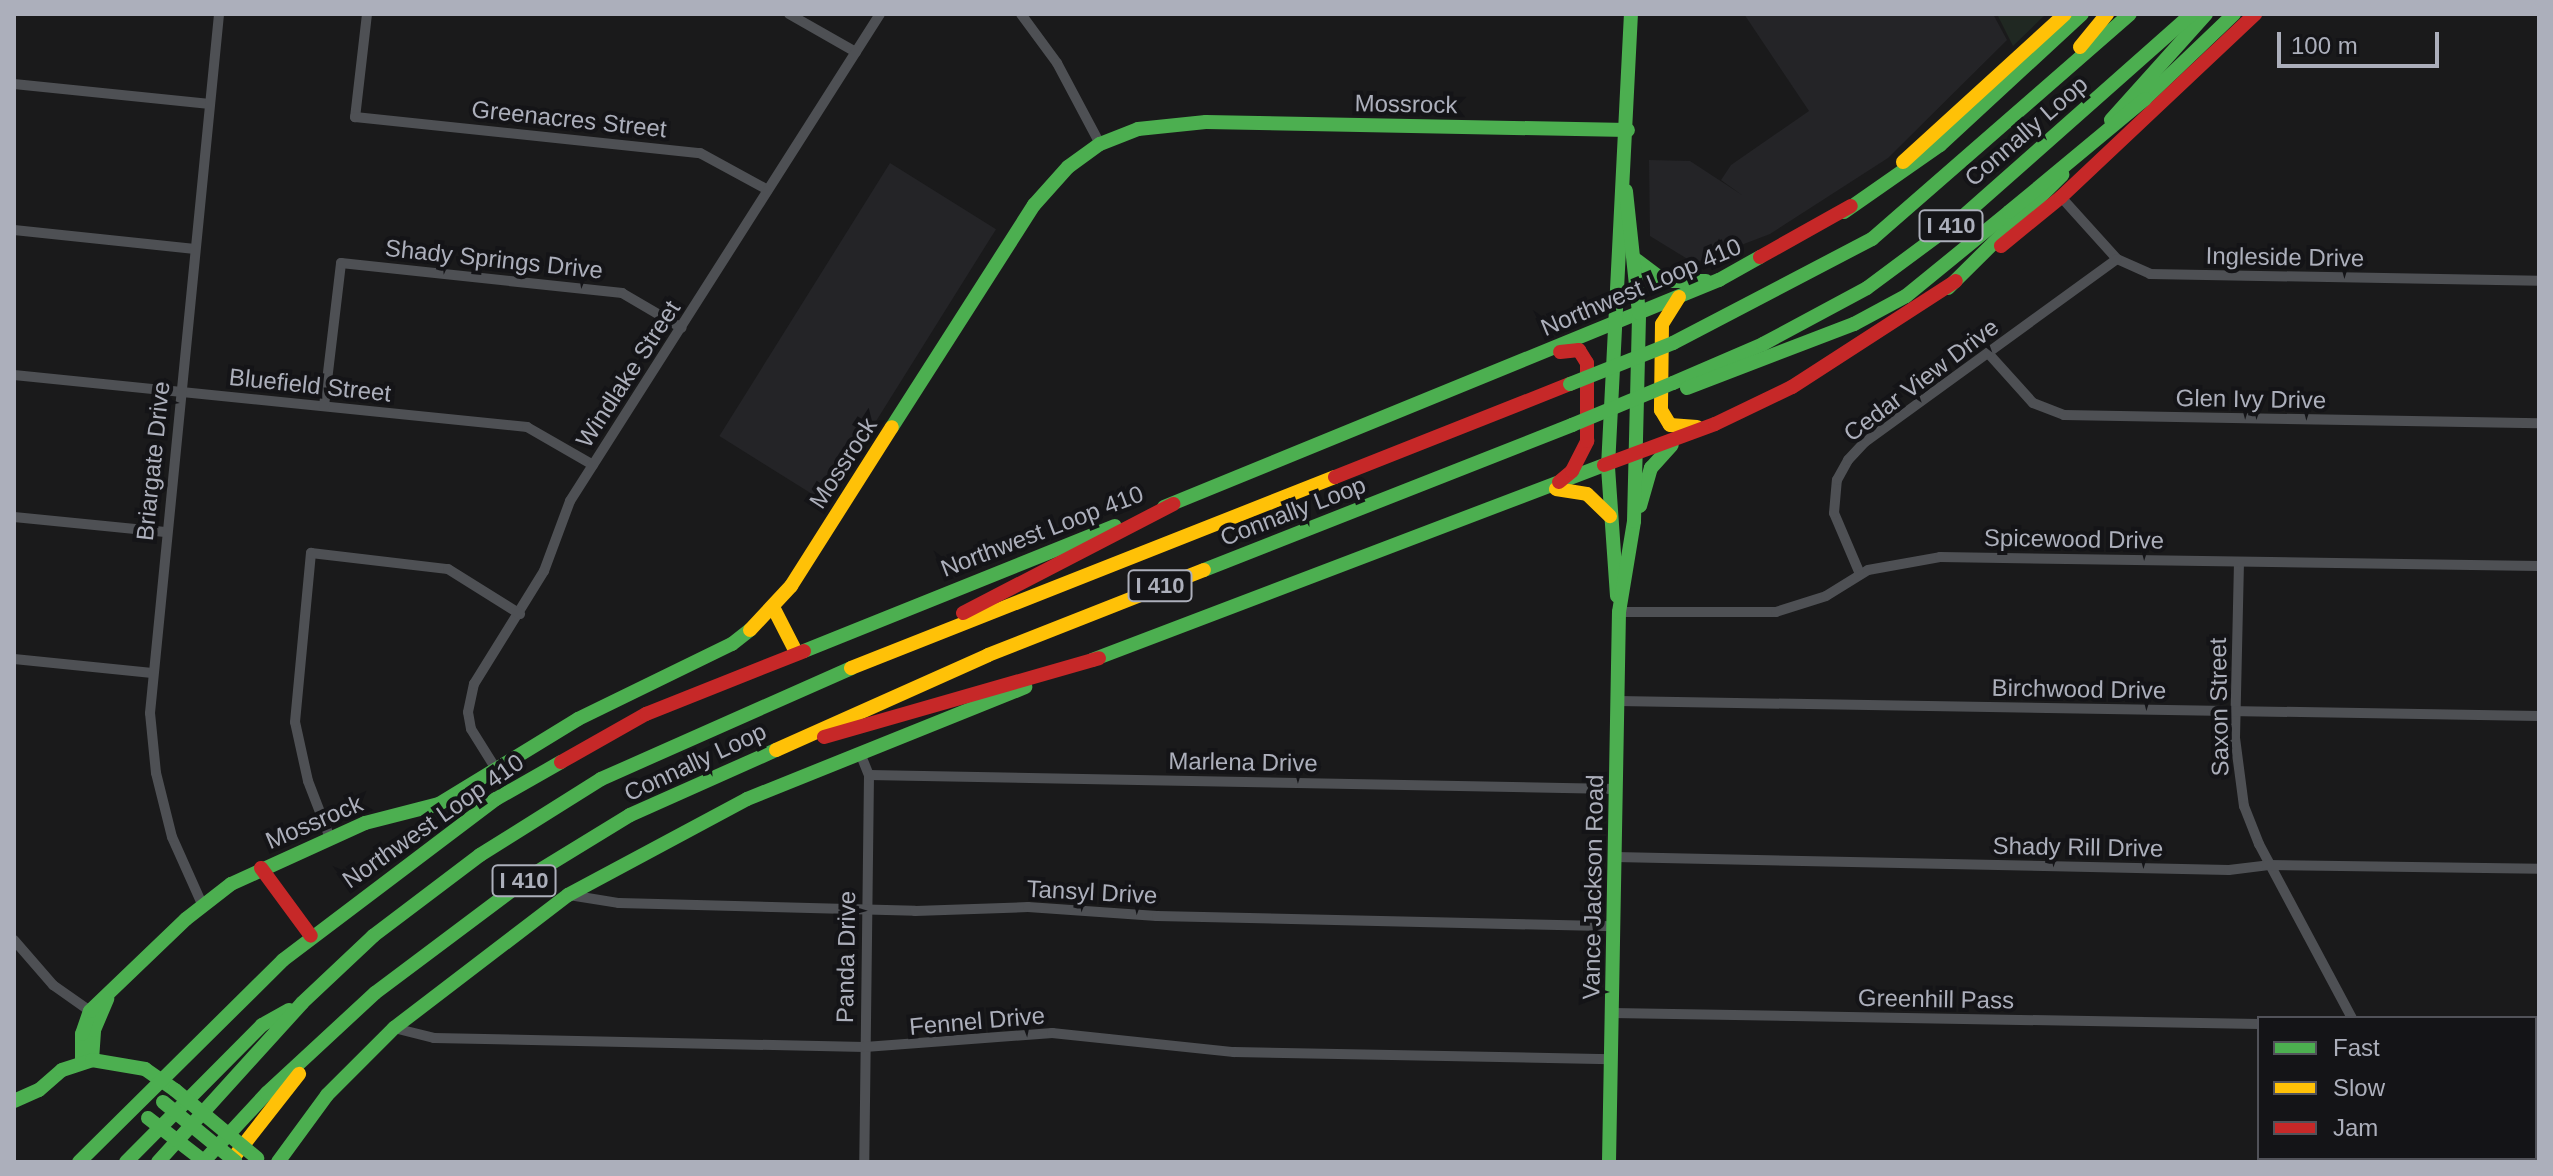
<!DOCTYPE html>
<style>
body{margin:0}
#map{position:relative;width:2553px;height:1176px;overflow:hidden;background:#1a1a1b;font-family:Arial,sans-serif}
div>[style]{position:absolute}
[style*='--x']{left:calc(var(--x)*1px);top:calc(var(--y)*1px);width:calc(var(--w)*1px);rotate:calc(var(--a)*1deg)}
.built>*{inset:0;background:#242427;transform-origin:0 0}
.green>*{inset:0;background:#202822}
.street>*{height:10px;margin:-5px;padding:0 5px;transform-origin:5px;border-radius:5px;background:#4e5054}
.fast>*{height:14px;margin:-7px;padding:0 7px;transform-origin:7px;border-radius:7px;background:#4caf50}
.slow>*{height:14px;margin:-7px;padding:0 7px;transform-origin:7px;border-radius:7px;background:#ffc107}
.jam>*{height:14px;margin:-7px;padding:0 7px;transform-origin:7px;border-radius:7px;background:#c62828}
.fast-bridge>*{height:14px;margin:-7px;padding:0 7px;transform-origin:7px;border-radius:7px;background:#4caf50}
span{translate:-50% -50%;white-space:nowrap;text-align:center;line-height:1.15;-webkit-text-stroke:8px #141417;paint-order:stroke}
.shield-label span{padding:2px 6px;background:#141417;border:2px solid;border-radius:6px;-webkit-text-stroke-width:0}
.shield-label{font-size:22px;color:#acafbb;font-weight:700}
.street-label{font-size:24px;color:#acafbb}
.frame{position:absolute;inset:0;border:16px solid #acafbb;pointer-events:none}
.legend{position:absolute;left:2257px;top:1016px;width:280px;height:144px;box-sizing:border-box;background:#141417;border:2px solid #515259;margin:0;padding:10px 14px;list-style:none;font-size:24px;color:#acafbb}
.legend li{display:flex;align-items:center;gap:16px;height:40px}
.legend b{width:40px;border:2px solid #515259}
.scale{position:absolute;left:2277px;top:32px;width:162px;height:36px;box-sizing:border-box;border:4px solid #acafbb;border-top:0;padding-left:10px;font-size:24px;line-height:28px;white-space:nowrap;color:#acafbb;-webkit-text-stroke:6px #141417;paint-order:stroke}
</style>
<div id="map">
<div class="built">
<i style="clip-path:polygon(1744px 14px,1993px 14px,2007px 40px,1888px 158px,1770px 234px,1694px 263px,1650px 236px,1649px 160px,1690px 161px,1742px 195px,1721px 180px,1731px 165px,1809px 111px)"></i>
<i style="left:890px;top:163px;width:125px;height:322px;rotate:32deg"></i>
</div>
<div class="green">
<i style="clip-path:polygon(1997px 14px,2046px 14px,2013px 46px)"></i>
</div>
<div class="street">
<i style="--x:367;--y:14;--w:104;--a:96.6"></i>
<i style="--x:355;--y:117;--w:347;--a:6"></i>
<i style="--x:700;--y:153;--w:77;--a:28.6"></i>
<i style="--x:789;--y:14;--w:77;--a:29.6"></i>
<i style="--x:1021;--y:14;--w:61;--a:53.7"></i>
<i style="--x:1057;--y:63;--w:92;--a:62"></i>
<i style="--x:14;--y:84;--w:197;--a:5.8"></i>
<i style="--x:2061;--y:197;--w:84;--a:47.9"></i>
<i style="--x:2117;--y:259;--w:36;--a:24"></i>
<i style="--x:2150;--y:274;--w:389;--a:1"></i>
<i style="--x:14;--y:230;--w:182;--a:6"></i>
<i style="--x:1988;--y:353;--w:67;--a:48"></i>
<i style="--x:2033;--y:403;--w:33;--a:21"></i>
<i style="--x:2064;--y:415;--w:475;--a:1"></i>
<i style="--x:14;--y:375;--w:516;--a:5.79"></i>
<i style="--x:527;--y:427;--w:76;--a:29.9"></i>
<i style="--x:324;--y:406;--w:144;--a:-83.2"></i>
<i style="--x:341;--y:263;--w:283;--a:6.1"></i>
<i style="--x:622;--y:293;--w:69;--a:30.3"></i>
<i style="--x:14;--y:517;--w:152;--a:5.7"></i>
<i style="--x:2239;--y:562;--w:176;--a:91.3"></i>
<i style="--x:2235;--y:738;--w:69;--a:82.5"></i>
<i style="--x:2244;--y:806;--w:41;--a:68.5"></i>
<i style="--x:2259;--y:844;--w:197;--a:61.9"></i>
<i style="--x:1860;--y:574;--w:66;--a:-113.1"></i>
<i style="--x:1834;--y:513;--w:33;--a:-85"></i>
<i style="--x:1837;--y:480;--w:23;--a:-61"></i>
<i style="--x:1848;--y:460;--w:25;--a:-47"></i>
<i style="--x:1865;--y:442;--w:311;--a:-36"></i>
<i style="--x:1619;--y:612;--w:157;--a:0"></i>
<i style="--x:1776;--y:612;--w:52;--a:-17.7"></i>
<i style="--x:1826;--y:596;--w:49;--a:-31.8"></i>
<i style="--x:1868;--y:570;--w:73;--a:-10.2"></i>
<i style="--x:1940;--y:557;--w:599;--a:0.86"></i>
<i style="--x:14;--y:659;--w:139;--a:5.8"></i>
<i style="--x:1618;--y:701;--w:921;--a:0.93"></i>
<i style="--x:860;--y:753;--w:24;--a:68"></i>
<i style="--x:869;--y:775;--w:387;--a:90.7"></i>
<i style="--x:496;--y:769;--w:47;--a:-122"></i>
<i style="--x:471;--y:729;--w:17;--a:-100"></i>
<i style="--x:468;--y:712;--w:29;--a:-78"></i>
<i style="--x:474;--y:684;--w:133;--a:-58.2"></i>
<i style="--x:544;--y:571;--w:75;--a:-69.6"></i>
<i style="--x:570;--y:501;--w:577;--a:-57.52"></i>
<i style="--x:869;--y:775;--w:747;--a:1.07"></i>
<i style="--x:330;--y:838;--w:61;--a:-111.1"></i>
<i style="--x:308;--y:781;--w:60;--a:-102.4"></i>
<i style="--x:295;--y:722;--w:170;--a:-84.6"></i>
<i style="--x:311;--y:553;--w:138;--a:6.7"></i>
<i style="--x:448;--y:569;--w:85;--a:32"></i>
<i style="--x:1615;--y:857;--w:614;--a:1.21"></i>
<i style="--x:2229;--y:870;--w:38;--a:-7"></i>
<i style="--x:2267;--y:865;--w:272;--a:0.8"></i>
<i style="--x:569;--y:895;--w:51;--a:9.1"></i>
<i style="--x:619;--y:903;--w:296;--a:1.5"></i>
<i style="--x:915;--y:911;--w:113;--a:-2"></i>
<i style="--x:1028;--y:907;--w:129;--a:4"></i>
<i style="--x:1157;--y:916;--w:457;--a:1.3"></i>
<i style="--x:202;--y:904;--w:73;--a:-114.1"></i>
<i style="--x:172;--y:837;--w:66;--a:-104"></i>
<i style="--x:156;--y:773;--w:60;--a:-95.7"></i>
<i style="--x:150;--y:713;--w:702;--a:-84.36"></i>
<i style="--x:14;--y:940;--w:60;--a:49.1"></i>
<i style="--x:53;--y:985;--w:45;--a:35.1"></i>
<i style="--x:1612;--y:1013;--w:647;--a:0.97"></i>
<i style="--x:2535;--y:1026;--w:4;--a:0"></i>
<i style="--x:394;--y:1028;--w:41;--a:14"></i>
<i style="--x:434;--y:1038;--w:431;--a:1.2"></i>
<i style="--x:865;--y:1047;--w:188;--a:-4.3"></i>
<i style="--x:1052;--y:1033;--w:183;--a:6"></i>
<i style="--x:1234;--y:1052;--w:378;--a:1.1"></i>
<i style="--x:2426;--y:1158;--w:4;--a:63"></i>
</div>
<div class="fast">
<i style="--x:2145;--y:99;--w:123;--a:-43.7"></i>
<i style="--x:2111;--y:120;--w:142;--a:-48.1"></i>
<i style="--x:1844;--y:212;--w:117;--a:-34.9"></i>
<i style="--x:1940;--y:145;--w:193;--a:-42.7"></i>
<i style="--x:1635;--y:259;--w:36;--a:37"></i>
<i style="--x:1664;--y:281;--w:42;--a:0"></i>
<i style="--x:1948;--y:288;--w:161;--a:-44.7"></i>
<i style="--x:1673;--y:343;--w:225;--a:-27.6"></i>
<i style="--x:1872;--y:239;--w:342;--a:-41.1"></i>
<i style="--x:1673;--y:383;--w:98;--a:-23.4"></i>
<i style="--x:1763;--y:344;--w:118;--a:-28.3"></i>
<i style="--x:1867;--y:288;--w:116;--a:-36.6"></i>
<i style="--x:1960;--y:219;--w:310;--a:-41.5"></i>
<i style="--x:1687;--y:388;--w:179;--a:-21"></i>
<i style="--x:1854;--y:324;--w:59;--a:-28.3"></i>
<i style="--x:1906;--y:296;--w:133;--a:-39.2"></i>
<i style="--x:892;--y:427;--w:264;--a:-57.4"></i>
<i style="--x:1034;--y:205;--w:51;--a:-48.2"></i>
<i style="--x:1068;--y:167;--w:39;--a:-36"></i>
<i style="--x:1100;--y:144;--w:41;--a:-21.5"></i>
<i style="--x:1138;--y:129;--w:68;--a:-5.9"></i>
<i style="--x:1206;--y:122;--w:422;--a:1.1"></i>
<i style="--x:1640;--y:506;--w:40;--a:-74"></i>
<i style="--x:1651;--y:468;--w:31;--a:-48"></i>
<i style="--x:1164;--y:507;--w:600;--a:-22.25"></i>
<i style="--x:1719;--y:280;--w:47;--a:-29.3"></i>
<i style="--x:1204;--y:570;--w:396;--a:-21.5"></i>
<i style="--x:1617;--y:596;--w:129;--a:-94"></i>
<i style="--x:1608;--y:467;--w:454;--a:-87.1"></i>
<i style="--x:804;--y:651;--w:335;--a:-21.9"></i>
<i style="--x:1092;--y:660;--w:548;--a:-20.85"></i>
<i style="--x:92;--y:1060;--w:30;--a:-86"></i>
<i style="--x:94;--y:1030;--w:34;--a:-67"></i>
<i style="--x:82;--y:1061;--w:27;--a:-90"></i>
<i style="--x:82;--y:1034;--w:24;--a:-71"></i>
<i style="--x:90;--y:1011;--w:133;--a:-43.8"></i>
<i style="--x:186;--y:919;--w:57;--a:-37.9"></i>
<i style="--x:231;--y:884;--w:147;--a:-24.5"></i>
<i style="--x:365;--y:823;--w:76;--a:-14.4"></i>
<i style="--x:439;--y:804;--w:163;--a:-31.4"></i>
<i style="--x:578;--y:719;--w:171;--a:-26"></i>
<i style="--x:732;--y:644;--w:23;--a:-38"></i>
<i style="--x:14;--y:1101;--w:27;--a:-24"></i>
<i style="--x:39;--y:1090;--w:30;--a:-41"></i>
<i style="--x:62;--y:1070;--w:32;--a:-18"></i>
<i style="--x:92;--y:1060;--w:54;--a:9.6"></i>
<i style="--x:145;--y:1069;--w:37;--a:35"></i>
<i style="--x:79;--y:1162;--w:287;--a:-44.7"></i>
<i style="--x:283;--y:960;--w:267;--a:-37.1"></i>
<i style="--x:496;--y:799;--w:75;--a:-29.6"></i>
<i style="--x:126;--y:1162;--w:193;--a:-45.2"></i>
<i style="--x:262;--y:1025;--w:31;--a:-29"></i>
<i style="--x:158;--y:1162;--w:215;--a:-47.8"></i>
<i style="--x:302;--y:1003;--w:98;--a:-43.3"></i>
<i style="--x:373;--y:936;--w:134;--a:-37.1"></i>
<i style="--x:480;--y:855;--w:143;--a:-32.1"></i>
<i style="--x:601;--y:779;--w:274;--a:-23.9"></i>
<i style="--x:203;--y:1162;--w:94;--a:-47.2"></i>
<i style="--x:267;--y:1093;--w:147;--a:-42.8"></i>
<i style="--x:375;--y:993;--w:196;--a:-36.9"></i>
<i style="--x:532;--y:875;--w:115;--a:-31.5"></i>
<i style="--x:630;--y:815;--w:160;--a:-24"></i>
<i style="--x:278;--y:1162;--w:83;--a:-53.8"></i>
<i style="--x:327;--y:1095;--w:95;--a:-45"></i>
<i style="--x:394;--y:1028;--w:219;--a:-37.4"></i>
<i style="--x:568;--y:895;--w:203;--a:-28.2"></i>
<i style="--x:747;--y:799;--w:300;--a:-21.9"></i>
<i style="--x:1609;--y:1162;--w:550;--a:-88.96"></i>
<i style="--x:1619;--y:612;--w:92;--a:-80.6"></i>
<i style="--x:1634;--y:521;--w:208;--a:-88.6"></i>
<i style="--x:1639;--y:313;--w:123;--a:-96.1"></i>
</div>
<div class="slow">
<i style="--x:2080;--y:47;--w:43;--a:-50.7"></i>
<i style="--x:1903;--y:162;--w:219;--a:-42.4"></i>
<i style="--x:1679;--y:297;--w:32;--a:122"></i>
<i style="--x:1662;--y:324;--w:86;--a:90.7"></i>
<i style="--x:1661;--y:410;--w:17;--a:59"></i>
<i style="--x:1670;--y:425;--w:27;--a:4"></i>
<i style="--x:1556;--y:489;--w:31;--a:9"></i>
<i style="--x:1587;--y:494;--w:32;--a:44"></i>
<i style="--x:773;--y:607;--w:48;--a:62.9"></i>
<i style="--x:750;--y:630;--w:60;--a:-47"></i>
<i style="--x:791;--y:586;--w:188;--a:-57.6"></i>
<i style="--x:851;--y:668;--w:520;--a:-21.54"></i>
<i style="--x:776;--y:750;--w:232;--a:-24.1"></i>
<i style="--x:988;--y:655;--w:232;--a:-21.5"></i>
<i style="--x:230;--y:1162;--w:112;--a:-51.9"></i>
</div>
<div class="jam">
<i style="--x:2001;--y:246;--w:77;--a:-39.2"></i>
<i style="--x:2061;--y:197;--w:267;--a:-43.3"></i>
<i style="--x:1760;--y:257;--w:104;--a:-29.3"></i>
<i style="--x:1604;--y:465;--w:118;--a:-20.3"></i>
<i style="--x:1715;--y:424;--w:85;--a:-25.7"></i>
<i style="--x:1792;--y:387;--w:195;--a:-32.9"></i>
<i style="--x:1335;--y:477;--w:253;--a:-21.6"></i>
<i style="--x:1559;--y:482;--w:17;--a:-40"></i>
<i style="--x:1572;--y:471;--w:34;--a:-63"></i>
<i style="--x:1587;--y:441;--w:78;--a:-90"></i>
<i style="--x:1587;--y:363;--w:15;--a:-122"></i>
<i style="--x:1579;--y:350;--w:19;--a:174"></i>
<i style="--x:963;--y:613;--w:237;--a:-27.4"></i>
<i style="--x:824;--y:737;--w:286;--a:-16"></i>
<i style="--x:561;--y:762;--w:98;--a:-29.5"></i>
<i style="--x:646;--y:714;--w:170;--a:-21.7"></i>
<i style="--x:261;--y:868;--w:84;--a:53.7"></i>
</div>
<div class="fast-bridge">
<i style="--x:2009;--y:212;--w:177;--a:-39.7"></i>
<i style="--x:1570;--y:384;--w:111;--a:-21.7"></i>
<i style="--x:1572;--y:425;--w:109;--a:-22.6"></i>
<i style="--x:175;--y:1090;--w:107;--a:39.7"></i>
<i style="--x:163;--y:1102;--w:94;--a:39.4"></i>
<i style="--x:148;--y:1118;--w:72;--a:37.7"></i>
</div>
<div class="shield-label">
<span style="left:1951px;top:226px">I 410</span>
<span style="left:1160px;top:586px">I 410</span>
<span style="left:524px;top:881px">I 410</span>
</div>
<div class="street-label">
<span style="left:1406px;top:104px;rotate:1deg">Mossrock</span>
<span style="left:569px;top:119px;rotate:6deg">Greenacres Street</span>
<span style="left:2026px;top:131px;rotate:-41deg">Connally Loop</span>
<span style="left:2285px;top:257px;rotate:1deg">Ingleside Drive</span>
<span style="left:494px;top:259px;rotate:6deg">Shady Springs Drive</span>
<span style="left:1641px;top:287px;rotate:-23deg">Northwest Loop 410</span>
<span style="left:628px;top:374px;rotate:-57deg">Windlake Street</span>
<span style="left:1921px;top:380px;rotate:-37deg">Cedar View Drive</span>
<span style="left:310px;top:385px;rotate:6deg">Bluefield Street</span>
<span style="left:2251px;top:399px;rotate:1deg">Glen Ivy Drive</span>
<span style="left:153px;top:461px;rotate:-84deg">Briargate Drive</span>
<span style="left:843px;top:463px;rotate:-57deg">Mossrock</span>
<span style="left:1293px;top:511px;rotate:-21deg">Connally Loop</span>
<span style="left:1042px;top:531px;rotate:-21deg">Northwest Loop 410</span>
<span style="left:2074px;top:539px;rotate:1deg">Spicewood Drive</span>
<span style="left:2079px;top:689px;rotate:1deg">Birchwood Drive</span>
<span style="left:2219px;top:707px;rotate:-91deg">Saxon Street</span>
<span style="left:695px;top:762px;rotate:-25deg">Connally Loop</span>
<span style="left:1243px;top:762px;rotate:1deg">Marlena Drive</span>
<span style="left:433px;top:821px;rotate:-35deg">Northwest Loop 410</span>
<span style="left:314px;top:822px;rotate:-23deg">Mossrock</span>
<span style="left:2078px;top:847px;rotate:1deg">Shady Rill Drive</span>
<span style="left:1593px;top:887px;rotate:-89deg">Vance Jackson Road</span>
<span style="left:1092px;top:892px;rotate:3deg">Tansyl Drive</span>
<span style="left:846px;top:957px;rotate:-89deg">Panda Drive</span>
<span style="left:1936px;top:999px;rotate:1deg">Greenhill Pass</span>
<span style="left:977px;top:1021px;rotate:-5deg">Fennel Drive</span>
</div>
<div class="frame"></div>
<ul class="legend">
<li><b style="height:10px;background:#4caf50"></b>Fast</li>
<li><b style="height:10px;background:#ffc107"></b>Slow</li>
<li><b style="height:10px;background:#c62828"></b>Jam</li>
</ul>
<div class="scale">100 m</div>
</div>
